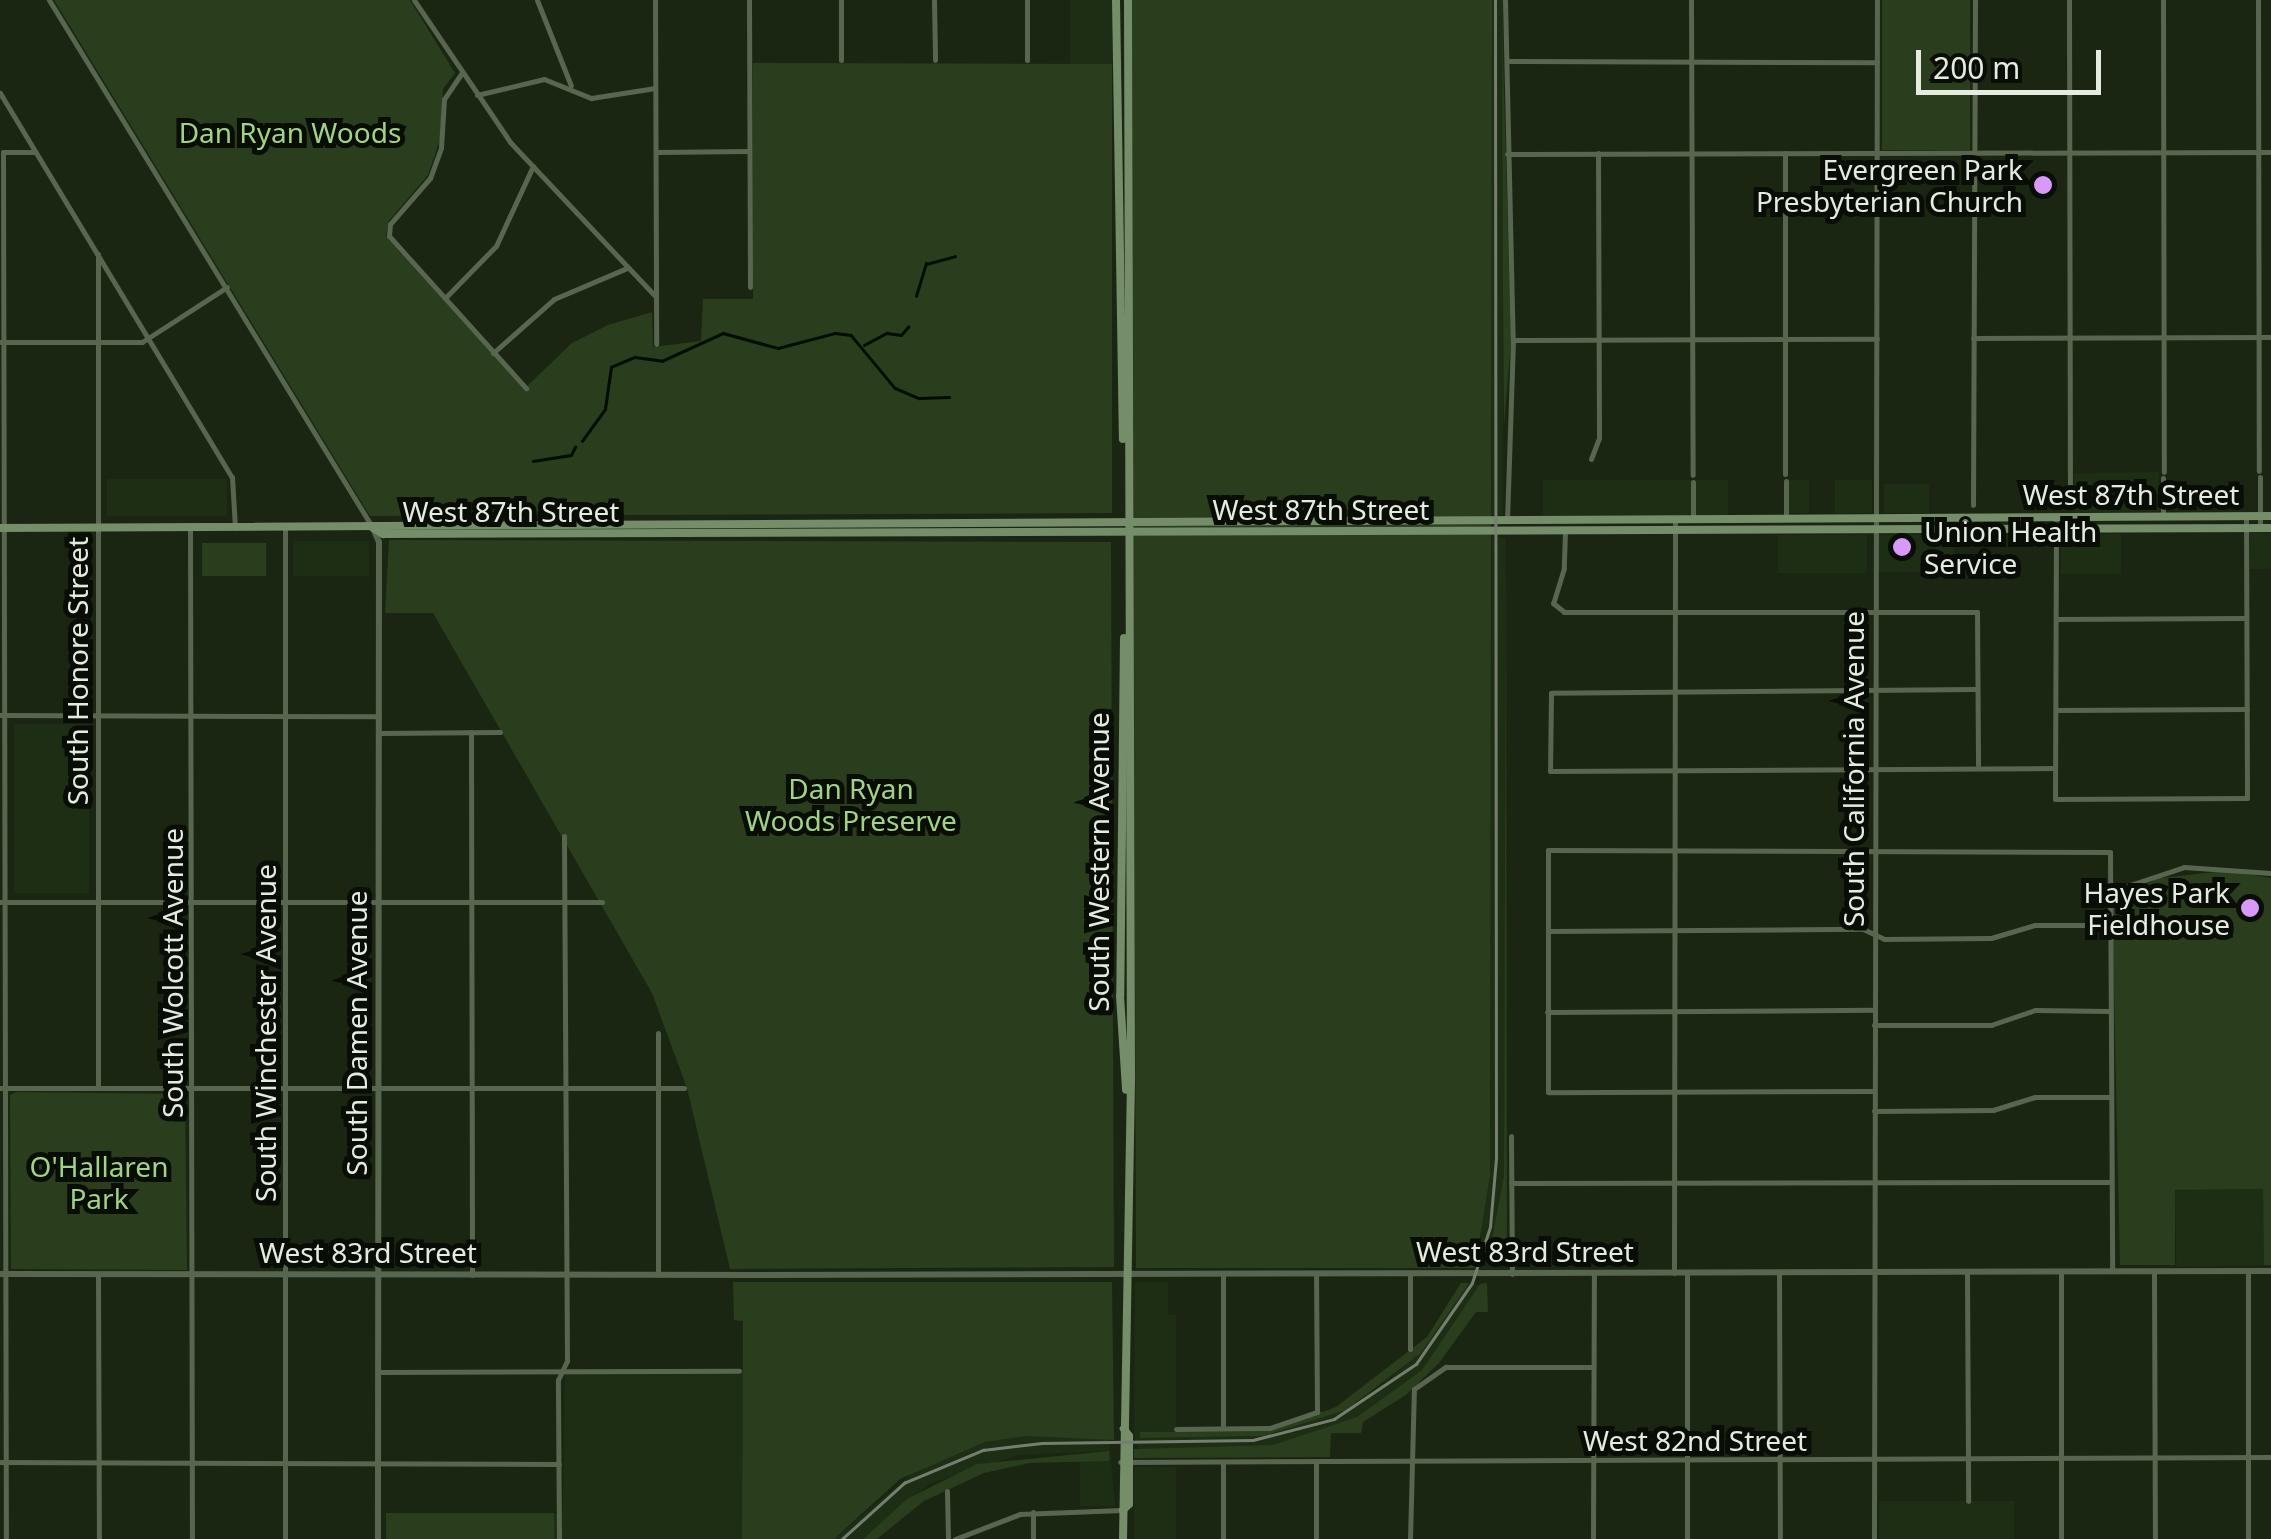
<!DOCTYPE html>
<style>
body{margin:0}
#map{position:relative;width:2271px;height:1539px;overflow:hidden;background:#1a2612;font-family:"Noto Sans",sans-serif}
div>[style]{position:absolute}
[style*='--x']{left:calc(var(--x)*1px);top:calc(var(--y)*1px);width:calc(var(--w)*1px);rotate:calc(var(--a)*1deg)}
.built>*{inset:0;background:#1e2e14;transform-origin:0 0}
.green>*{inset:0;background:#2a3d1d;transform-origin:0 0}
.stream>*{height:2.5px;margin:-1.25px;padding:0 1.25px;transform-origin:1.25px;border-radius:1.25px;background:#020c00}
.minor>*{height:5px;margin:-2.5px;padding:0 2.5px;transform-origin:2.5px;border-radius:2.5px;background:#586650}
.tertiary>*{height:6px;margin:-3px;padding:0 3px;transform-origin:3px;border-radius:3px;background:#586650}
.secondary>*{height:8px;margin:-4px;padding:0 4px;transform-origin:4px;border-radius:4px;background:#768d69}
.rail>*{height:2.5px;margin:-1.25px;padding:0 1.25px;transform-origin:1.25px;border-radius:1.25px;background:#757f6f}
.dots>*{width:28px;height:28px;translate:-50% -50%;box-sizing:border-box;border:5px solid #080d06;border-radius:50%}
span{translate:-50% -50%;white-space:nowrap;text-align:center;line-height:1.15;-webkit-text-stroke:10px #080d06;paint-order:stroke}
.park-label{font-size:28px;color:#a2d384}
.poi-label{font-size:28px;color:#e4ece0}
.right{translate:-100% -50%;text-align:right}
.left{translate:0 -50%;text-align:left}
.street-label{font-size:28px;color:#e4ece0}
.scale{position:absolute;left:1916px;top:50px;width:185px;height:45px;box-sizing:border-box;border:5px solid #e4ece0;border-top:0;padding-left:12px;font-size:30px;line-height:35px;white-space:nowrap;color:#e4ece0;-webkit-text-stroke:8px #080d06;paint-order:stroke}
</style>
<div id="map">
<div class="built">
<i style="left:1070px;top:0;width:42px;height:64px"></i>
<i style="left:1492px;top:0;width:11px;height:515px"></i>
<i style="left:2159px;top:472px;width:39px;height:85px;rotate:89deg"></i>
<i style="left:107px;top:479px;width:120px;height:37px"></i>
<i style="left:1543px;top:480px;width:185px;height:35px"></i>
<i style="left:1809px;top:480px;width:33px;height:23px;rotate:90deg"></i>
<i style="left:1835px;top:480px;width:37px;height:33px"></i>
<i style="left:1884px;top:484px;width:45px;height:29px"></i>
<i style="left:2250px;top:533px;width:21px;height:36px"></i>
<i style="left:2061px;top:534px;width:60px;height:40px"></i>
<i style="left:1867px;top:535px;width:38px;height:89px;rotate:90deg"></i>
<i style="left:1877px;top:535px;width:78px;height:37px"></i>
<i style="clip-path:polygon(1492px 537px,1506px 538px,1504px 1176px,1487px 1264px,1476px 1264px,1490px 1176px)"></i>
<i style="left:369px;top:541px;width:35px;height:76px;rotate:90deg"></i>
<i style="left:89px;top:724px;width:169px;height:75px;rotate:90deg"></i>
<i style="left:2263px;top:1189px;width:76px;height:88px;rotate:89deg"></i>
<i style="clip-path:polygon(1135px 1282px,1168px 1282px,1168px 1315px,1176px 1315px,1176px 1431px,1141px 1432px,1141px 1438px,1263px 1436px,1360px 1402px,1421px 1353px,1463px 1287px,1480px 1284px,1422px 1370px,1357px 1417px,1273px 1445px,1140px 1449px,1134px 1440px)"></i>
<i style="clip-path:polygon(565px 1372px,743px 1372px,742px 1539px,554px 1539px,554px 1514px,563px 1513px)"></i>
<i style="clip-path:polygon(1026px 1436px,1109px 1436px,1115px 1506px,1080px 1506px,1080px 1461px,1109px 1461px,1108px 1451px,1018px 1455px,931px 1483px,862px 1539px,834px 1539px,922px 1466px,985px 1442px)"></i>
<i style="left:1134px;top:1467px;width:42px;height:72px"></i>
<i style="left:2014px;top:1501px;width:38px;height:135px;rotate:90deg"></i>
</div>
<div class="green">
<i style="clip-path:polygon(54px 0,410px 0,455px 73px,443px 89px,440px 140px,428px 175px,388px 222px,386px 237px,524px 389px,572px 343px,608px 325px,652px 312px,653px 347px,701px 341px,703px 299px,753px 299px,753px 63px,1112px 64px,1112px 513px,370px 516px)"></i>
<i style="clip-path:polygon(1132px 0,1492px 0,1490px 1176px,1475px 1268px,1136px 1268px)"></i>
<i style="left:1882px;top:0;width:88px;height:150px"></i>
<i style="clip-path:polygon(1502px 19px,1511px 341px,1504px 426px,1503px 293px)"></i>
<i style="clip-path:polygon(1506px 538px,1507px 1264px,1487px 1264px,1504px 1176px)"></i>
<i style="clip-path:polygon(389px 540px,1111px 542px,1114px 1267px,730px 1269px,687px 1088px,652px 993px,433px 613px,385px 613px)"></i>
<i style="left:266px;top:543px;width:33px;height:64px;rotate:90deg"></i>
<i style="clip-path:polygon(2225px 871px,2271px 878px,2271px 1265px,2264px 1265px,2263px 1189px,2175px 1190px,2175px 1265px,2120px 1265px,2112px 901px,2159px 878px)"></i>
<i style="clip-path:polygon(16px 1092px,185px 1094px,187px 1270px,11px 1269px,10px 1095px)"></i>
<i style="clip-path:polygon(733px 1282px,1112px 1282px,1114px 1440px,1026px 1436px,985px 1442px,900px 1479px,834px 1539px,742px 1539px,743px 1321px,734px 1320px)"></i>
<i style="clip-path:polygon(1461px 1283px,1469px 1283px,1421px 1353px,1346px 1410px,1263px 1436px,1140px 1438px,1140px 1432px,1270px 1431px,1336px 1407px,1427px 1337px)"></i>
<i style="clip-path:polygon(1487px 1283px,1488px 1312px,1476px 1312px,1439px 1363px,1406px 1395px,1363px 1422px,1361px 1433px,1331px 1433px,1330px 1457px,1134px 1458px,1134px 1449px,1273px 1445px,1357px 1417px,1422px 1370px,1480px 1284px)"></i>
<i style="clip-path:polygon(1109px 1451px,1109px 1461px,1029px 1463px,984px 1473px,924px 1501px,877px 1539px,863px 1539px,907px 1499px,977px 1464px)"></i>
<i style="left:386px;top:1513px;width:168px;height:26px"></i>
</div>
<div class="stream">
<i style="--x:916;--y:296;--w:34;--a:-73"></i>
<i style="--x:926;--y:264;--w:30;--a:-15"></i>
<i style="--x:864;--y:345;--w:26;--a:-28"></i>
<i style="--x:887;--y:333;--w:14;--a:8"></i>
<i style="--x:901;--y:335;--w:11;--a:-49"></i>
<i style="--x:582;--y:441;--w:39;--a:-54"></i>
<i style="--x:605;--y:409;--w:42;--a:-81.9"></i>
<i style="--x:611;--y:367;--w:26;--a:-23"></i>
<i style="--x:635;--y:357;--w:27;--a:8"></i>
<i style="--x:662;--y:361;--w:67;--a:-24.7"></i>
<i style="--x:723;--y:333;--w:57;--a:15.3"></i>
<i style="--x:778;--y:348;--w:59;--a:-14.7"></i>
<i style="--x:835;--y:333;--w:16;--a:7"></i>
<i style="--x:851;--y:335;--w:69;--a:50.3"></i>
<i style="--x:895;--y:388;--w:26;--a:23"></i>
<i style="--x:919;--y:398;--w:30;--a:-2"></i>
<i style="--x:533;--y:461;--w:38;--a:-9"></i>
<i style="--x:571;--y:455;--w:9;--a:-63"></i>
</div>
<div class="minor">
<i style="--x:49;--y:0;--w:616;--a:58.48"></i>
<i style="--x:414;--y:0;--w:171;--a:55.9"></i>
<i style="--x:510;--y:142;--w:213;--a:46.7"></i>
<i style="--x:537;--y:0;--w:92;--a:68.4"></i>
<i style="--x:655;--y:0;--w:344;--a:89.8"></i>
<i style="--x:749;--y:0;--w:287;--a:89.8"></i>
<i style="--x:841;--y:0;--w:60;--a:90"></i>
<i style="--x:934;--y:0;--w:60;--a:89"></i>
<i style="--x:1027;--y:0;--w:60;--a:90"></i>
<i style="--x:1505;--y:0;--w:340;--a:88.7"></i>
<i style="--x:1513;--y:340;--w:180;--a:91.9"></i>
<i style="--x:1691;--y:0;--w:475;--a:89.8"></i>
<i style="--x:2069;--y:0;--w:506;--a:89.89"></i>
<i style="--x:2163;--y:0;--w:472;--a:89.9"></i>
<i style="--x:2258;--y:0;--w:471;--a:89.9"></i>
<i style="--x:1507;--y:61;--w:370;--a:0.2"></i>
<i style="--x:461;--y:74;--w:30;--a:124"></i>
<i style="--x:444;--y:99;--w:49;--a:93.5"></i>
<i style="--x:441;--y:148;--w:32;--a:110"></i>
<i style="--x:430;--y:178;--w:61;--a:131"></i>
<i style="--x:390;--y:224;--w:12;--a:95"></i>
<i style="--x:389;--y:236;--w:205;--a:48"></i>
<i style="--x:0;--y:93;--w:449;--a:58.9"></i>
<i style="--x:232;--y:477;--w:51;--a:86.6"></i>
<i style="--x:477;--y:95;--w:69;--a:-13.4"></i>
<i style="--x:544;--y:79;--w:51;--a:22"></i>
<i style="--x:591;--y:98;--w:65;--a:-8.9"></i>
<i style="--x:3;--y:152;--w:1387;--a:89.88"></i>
<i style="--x:3;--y:152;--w:32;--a:0"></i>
<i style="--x:656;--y:152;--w:92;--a:-0.6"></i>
<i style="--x:1785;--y:153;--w:321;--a:90"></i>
<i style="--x:1507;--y:154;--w:764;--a:-0.15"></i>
<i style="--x:98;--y:254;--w:834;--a:90"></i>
<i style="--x:445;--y:298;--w:73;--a:-45.6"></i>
<i style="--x:496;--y:246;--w:88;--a:-65.2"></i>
<i style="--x:1973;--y:338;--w:298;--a:-0.2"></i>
<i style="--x:1513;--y:340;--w:364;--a:-0.2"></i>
<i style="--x:1;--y:342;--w:141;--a:0"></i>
<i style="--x:142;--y:342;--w:101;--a:-32.9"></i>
<i style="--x:493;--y:353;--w:81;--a:-41.5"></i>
<i style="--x:554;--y:299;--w:79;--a:-23"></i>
<i style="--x:1591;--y:459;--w:22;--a:-69"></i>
<i style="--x:1599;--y:438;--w:285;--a:-90.2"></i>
<i style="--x:1973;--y:505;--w:505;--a:-89.77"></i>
<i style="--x:2056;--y:517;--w:282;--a:90.2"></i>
<i style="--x:2055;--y:799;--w:192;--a:-0.3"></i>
<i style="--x:2247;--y:798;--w:282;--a:-90.2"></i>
<i style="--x:2163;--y:517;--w:39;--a:-90"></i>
<i style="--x:1786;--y:518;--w:37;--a:-90"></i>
<i style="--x:1693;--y:519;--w:37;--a:-90"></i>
<i style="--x:190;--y:528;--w:1011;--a:89.89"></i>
<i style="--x:2260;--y:528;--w:51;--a:-90"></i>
<i style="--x:1565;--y:532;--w:36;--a:92"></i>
<i style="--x:1564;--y:568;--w:37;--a:107"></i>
<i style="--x:1553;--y:603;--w:14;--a:39"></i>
<i style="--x:1564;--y:612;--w:413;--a:0"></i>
<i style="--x:1977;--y:612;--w:156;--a:89.6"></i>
<i style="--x:2057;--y:619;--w:189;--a:-0.3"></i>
<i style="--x:1977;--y:689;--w:426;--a:179.5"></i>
<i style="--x:1551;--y:693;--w:78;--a:90.7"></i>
<i style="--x:1550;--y:771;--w:505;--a:-0.34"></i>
<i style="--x:2058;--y:710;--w:189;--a:-0.3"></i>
<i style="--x:0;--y:715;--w:379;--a:0.2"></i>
<i style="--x:471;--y:732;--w:543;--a:89.89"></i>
<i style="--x:379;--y:733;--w:121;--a:-0.5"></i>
<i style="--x:2109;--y:892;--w:79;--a:-18.4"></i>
<i style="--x:2184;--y:867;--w:87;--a:3.9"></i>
<i style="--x:0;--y:902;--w:602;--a:0"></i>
<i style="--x:1548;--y:931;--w:315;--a:-0.4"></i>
<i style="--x:1863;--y:929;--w:23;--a:25"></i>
<i style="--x:1884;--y:939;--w:107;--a:-0.5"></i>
<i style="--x:1991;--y:938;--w:46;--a:-16.5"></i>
<i style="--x:2035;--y:925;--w:74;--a:0"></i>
<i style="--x:1547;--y:1012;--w:327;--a:-0.4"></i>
<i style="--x:1874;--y:1025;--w:117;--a:0"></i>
<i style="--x:1991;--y:1025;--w:46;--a:-18.8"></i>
<i style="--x:2035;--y:1010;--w:73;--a:0.8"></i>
<i style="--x:0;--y:1088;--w:684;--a:0"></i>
<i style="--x:1874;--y:1091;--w:326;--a:179.8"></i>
<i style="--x:1548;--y:1092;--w:242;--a:-90"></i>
<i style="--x:1548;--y:850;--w:562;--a:0.2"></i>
<i style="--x:2110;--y:852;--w:419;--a:89.7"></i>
<i style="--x:1874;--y:1111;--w:119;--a:-0.5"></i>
<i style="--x:1993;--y:1110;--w:44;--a:-17.2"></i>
<i style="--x:2035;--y:1097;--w:76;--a:0"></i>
<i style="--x:1511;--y:1136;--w:138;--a:89.6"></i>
<i style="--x:1511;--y:1183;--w:599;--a:-0.1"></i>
<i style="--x:1967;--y:1272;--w:229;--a:89.7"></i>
<i style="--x:2061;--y:1272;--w:267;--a:90"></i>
<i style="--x:2154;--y:1272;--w:267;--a:89.8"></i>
<i style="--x:2248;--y:1272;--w:267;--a:90"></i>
<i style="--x:1674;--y:1273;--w:754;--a:-89.92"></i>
<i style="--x:1779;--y:1273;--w:266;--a:89.8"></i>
<i style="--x:98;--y:1274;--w:265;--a:89.8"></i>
<i style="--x:658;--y:1275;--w:242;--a:-90"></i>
<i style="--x:1223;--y:1276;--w:152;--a:90"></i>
<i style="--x:1410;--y:1349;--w:75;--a:-90"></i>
<i style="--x:378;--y:1372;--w:361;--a:-0.2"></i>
<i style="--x:1176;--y:1429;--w:94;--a:-0.6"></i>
<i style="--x:1270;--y:1428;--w:50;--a:-18.8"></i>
<i style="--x:1317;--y:1412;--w:138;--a:-90.4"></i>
<i style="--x:0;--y:1462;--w:559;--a:0.2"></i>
<i style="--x:1120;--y:1462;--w:1151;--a:-0.25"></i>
<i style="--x:1223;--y:1462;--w:77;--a:90"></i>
<i style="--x:1316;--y:1462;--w:77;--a:90"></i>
<i style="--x:947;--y:1491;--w:48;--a:88.8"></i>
<i style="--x:1033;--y:1512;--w:27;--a:90"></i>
<i style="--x:285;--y:1539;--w:1011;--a:-90"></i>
<i style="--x:559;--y:1539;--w:159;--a:-90.4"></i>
<i style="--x:558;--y:1380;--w:21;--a:-65"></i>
<i style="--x:567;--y:1361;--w:525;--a:-90.33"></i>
<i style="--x:955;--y:1539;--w:70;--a:-21"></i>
<i style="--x:1020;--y:1514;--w:102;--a:-2.2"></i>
<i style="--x:1410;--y:1539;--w:150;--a:-88.5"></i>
<i style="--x:1414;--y:1389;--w:39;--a:-35"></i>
<i style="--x:1446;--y:1367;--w:147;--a:0"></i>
<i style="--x:1593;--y:1539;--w:266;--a:-89.8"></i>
<i style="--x:1687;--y:1539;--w:266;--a:-90"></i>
<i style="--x:1874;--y:1539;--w:1539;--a:-89.89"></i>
</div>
<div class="tertiary">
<i style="--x:373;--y:528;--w:15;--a:67"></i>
<i style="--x:379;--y:542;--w:997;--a:90.06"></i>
<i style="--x:0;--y:1274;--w:779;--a:0.07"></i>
<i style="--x:735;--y:1275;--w:1536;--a:-0.15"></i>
</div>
<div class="secondary">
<i style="--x:1116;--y:0;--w:439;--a:89.1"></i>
<i style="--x:0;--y:528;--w:2271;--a:-0.3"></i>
<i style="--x:373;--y:528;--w:12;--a:31"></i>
<i style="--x:383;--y:534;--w:1888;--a:-0.18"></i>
<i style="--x:1124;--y:638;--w:358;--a:90.6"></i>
<i style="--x:1120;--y:996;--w:94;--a:86.3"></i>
<i style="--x:1123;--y:1510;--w:8;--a:-45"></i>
<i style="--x:1129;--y:1504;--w:68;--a:-90"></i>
<i style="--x:1129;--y:1436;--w:9;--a:-126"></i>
<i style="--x:1123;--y:1539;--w:463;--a:-89"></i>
<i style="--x:1131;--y:1076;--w:1076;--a:-90.16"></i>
</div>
<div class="rail">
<i style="--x:842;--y:1539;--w:84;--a:-42.1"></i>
<i style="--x:904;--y:1483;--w:86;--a:-22.7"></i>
<i style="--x:983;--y:1450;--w:59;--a:-6.8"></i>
<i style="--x:1042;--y:1443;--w:211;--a:-0.8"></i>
<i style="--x:1253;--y:1440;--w:84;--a:-14.5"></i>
<i style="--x:1334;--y:1419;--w:99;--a:-33.9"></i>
<i style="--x:1416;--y:1364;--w:98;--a:-55.3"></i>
<i style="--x:1472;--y:1283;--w:59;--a:-72.2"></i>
<i style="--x:1490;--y:1227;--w:69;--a:-85"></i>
<i style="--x:1496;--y:1158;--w:1158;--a:-90.05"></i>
</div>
<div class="dots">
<i style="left:2043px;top:185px;background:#d99af7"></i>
<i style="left:1902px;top:547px;background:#d99af7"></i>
<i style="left:2250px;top:908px;background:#d99af7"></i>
</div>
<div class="park-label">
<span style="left:290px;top:132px">Dan Ryan Woods</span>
<span style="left:851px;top:804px">Dan Ryan<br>Woods Preserve</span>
<span style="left:99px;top:1182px">O'Hallaren<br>Park</span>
</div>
<div class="poi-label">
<span class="right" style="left:2023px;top:185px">Evergreen Park<br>Presbyterian Church</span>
<span class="left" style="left:1924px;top:547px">Union Health<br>Service</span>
<span class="right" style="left:2230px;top:908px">Hayes Park<br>Fieldhouse</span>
</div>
<div class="street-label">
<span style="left:2131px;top:494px">West 87th Street</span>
<span style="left:1321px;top:509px">West 87th Street</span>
<span style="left:511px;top:511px">West 87th Street</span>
<span style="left:77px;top:671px;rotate:-90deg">South Honore Street</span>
<span style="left:1853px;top:769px;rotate:-90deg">South California Avenue</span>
<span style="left:1098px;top:862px;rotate:-90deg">South Western Avenue</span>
<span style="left:172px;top:973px;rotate:-90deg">South Wolcott Avenue</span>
<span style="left:265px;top:1033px;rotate:-90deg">South Winchester Avenue</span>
<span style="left:356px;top:1033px;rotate:-90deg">South Damen Avenue</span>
<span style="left:1525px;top:1251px">West 83rd Street</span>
<span style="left:368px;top:1252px">West 83rd Street</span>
<span style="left:1695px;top:1440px">West 82nd Street</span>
</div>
<div class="scale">200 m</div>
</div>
